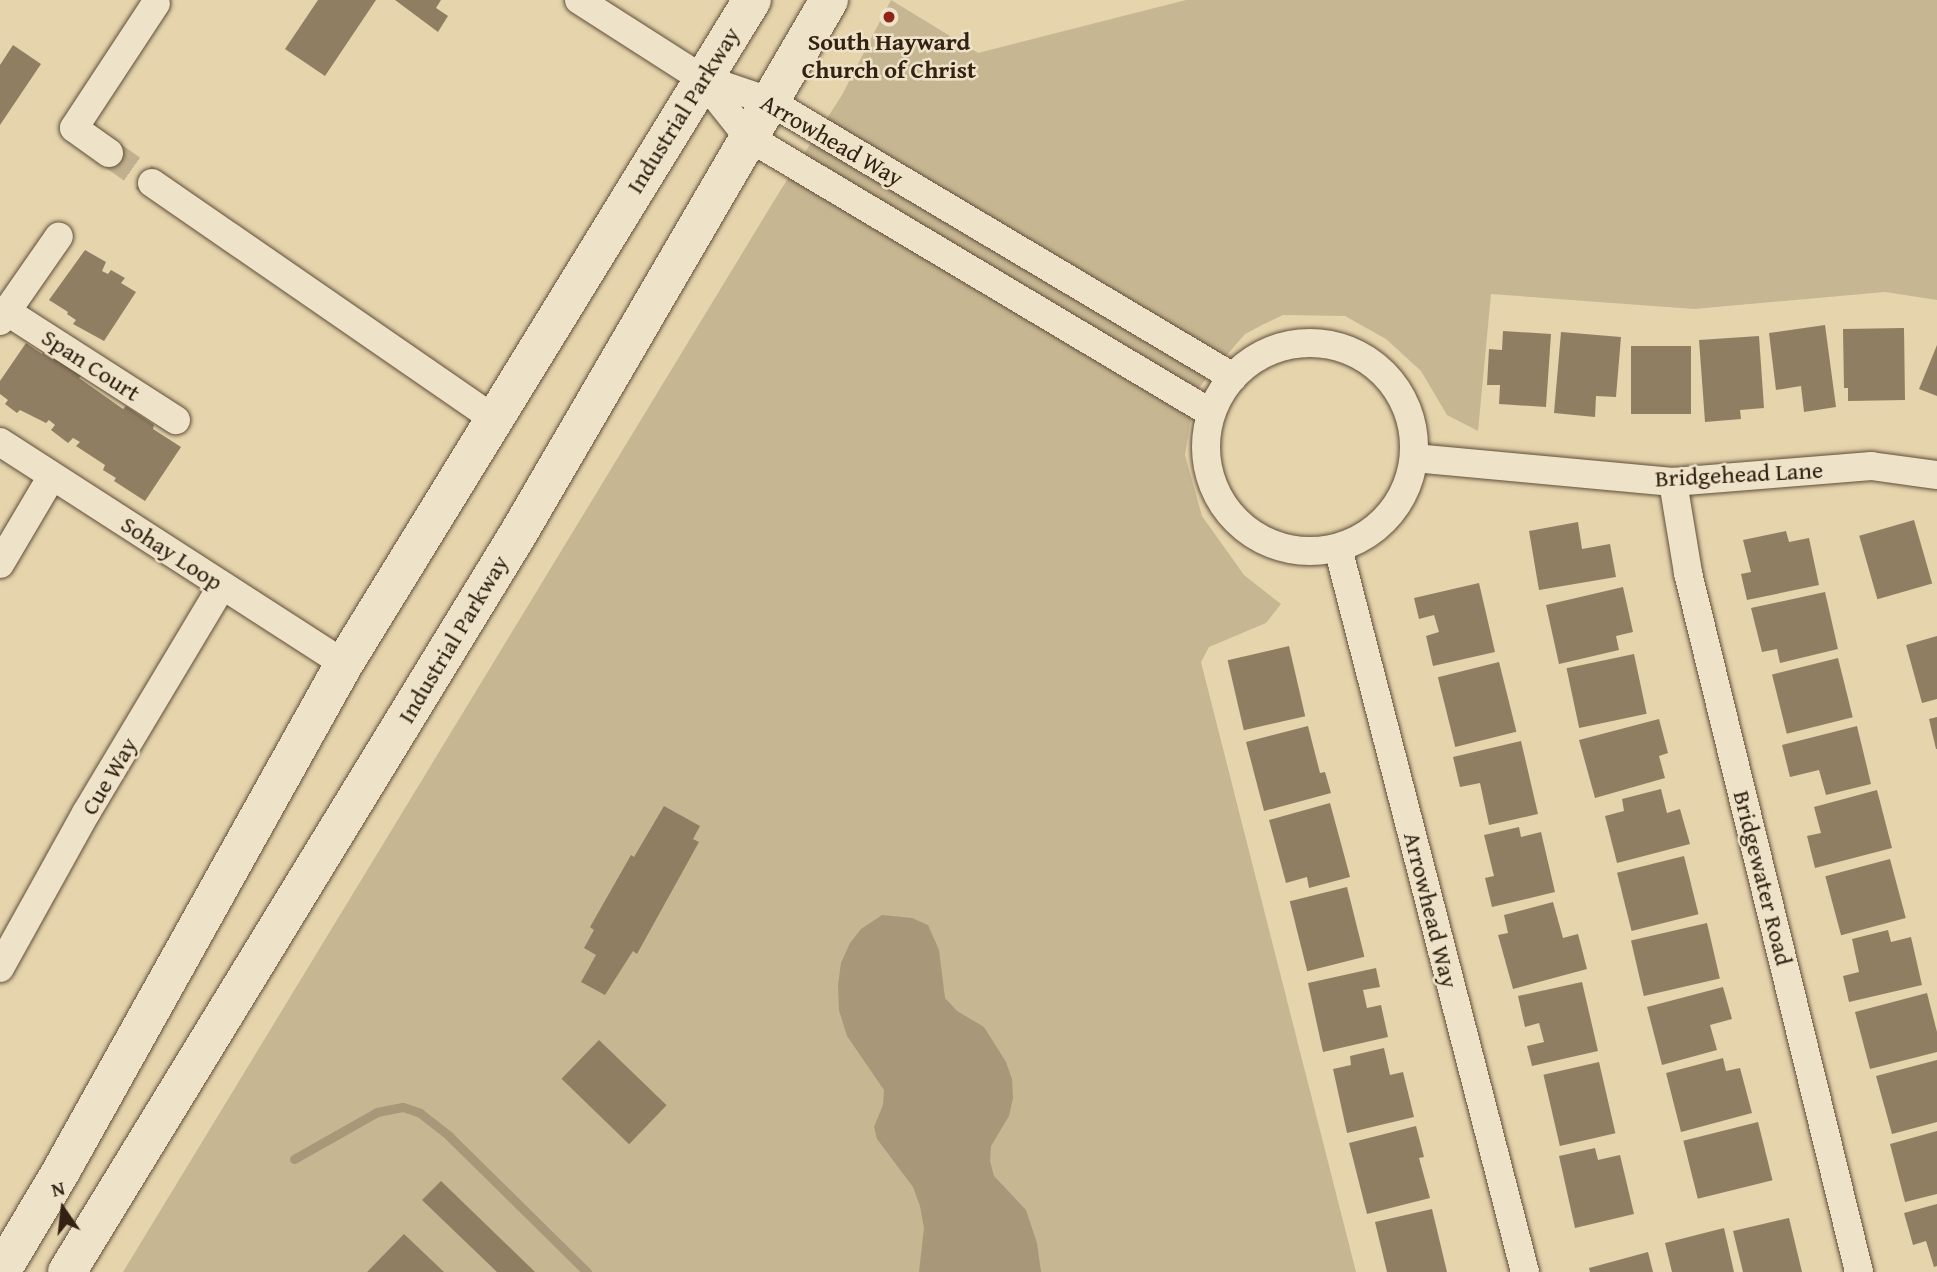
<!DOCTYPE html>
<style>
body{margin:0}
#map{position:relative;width:1937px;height:1272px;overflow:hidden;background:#e5d4ac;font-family:"Gentium Book Plus",serif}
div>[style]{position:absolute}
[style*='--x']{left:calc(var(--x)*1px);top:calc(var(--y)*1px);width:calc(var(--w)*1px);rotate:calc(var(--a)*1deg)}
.green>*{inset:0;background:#c7b692}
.water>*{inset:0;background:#a89778}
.stream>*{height:9px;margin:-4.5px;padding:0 4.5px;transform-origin:4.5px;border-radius:4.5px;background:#a89778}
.building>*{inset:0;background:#907e63;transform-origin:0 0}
.minor-tunnel>*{height:28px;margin-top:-14px;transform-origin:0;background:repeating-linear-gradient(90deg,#c1b08d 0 28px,transparent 0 42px)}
.roads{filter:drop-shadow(0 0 2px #604e39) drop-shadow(0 0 2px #604e39)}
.minor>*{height:28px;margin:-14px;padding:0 14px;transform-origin:14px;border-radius:14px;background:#eee3c9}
.minor>.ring{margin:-14px;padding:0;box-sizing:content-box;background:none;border:28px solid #eee3c9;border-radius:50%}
.secondary>*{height:38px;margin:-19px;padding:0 19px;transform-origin:19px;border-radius:19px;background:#eee3c9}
.dots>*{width:19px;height:19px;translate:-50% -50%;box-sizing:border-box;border:4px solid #eee3c9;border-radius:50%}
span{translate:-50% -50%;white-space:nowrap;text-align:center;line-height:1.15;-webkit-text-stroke:5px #eee3c9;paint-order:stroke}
.poi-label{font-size:24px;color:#332113;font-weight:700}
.street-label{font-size:24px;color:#332113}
.north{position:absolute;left:28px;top:1174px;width:70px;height:70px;-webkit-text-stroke:5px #eee3c9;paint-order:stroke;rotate:346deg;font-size:19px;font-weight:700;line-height:28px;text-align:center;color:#332113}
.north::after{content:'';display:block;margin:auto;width:24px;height:32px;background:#332113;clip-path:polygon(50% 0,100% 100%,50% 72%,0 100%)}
</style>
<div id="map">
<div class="green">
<i style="clip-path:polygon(891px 0,978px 53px,1186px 0,1937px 0,1937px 300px,1885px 292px,1694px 309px,1491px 294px,1478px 431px,1447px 415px,1421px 371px,1386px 339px,1345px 316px,1283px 315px,1262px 325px,1245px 334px,1195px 392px,1185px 455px,1202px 516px,1244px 575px,1281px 604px,1266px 623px,1209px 647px,1201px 662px,1356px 1272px,123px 1272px,780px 191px,842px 95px)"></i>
</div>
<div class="water">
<i style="clip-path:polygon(882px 915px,912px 918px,928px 925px,939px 950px,945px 998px,957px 1011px,984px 1027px,1006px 1062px,1012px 1079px,1013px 1098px,1009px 1116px,991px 1146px,990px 1161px,994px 1176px,1026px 1210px,1037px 1243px,1041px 1272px,919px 1272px,924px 1228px,920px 1206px,913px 1187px,877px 1139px,874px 1127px,883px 1105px,884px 1090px,847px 1036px,839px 1010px,838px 985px,841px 963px,850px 943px,861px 929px)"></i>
</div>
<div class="stream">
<i style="--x:294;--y:1159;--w:95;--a:-29.5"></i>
<i style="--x:377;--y:1112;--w:26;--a:-11"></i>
<i style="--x:403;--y:1107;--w:18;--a:19"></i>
<i style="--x:420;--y:1113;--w:37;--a:38"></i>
<i style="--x:449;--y:1136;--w:194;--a:44.6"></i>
</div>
<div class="building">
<i style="clip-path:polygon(318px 0,376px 0,325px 76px,285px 49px)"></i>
<i style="clip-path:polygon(395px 0,441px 0,436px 8px,448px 16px,438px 32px)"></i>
<i style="clip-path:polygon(13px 45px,41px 64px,0 125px,0 65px)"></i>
<i style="clip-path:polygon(85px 250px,106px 262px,102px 271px,108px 274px,111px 270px,125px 278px,121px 283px,136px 292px,104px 341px,73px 324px,76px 320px,67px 314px,68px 312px,49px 300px)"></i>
<i style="clip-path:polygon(1825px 325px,1836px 407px,1804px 412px,1801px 386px,1776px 390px,1769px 333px)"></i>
<i style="clip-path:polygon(1904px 328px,1905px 400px,1848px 401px,1848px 388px,1844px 388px,1843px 329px)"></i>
<i style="clip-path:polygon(1503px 331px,1551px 334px,1546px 407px,1499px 404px,1500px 385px,1487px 385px,1489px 349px,1502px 350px)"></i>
<i style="clip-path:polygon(1561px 332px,1621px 337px,1616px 397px,1596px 396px,1595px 417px,1554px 413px)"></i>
<i style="clip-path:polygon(1759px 336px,1764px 408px,1740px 410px,1741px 419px,1705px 422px,1699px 340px)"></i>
<i style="clip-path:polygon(26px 343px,42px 354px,45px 350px,81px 376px,79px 378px,123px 409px,126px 406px,154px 425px,153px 429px,181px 447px,145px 501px,114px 481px,116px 478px,103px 470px,105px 465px,76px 446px,80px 442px,73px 438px,68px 443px,51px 430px,55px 425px,49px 420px,46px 423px,20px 410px,17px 413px,5px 404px,8px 400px,0 394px,0 381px)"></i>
<i style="clip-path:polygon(1937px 345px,1937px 396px,1919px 389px)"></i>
<i style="left:1631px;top:346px;width:60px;height:68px"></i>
<i style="left:1914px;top:520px;width:66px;height:57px;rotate:74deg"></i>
<i style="clip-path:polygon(1578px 522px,1582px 549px,1610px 544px,1616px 577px,1539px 590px,1529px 531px)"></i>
<i style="clip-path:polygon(1786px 531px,1789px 542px,1809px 538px,1819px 585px,1747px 600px,1741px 574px,1751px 572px,1743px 540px)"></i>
<i style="clip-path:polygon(1479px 583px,1495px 652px,1433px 666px,1426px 636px,1439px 632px,1434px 615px,1419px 619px,1414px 598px)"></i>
<i style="clip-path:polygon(1623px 587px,1633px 632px,1616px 636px,1619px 650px,1559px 664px,1546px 605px)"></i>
<i style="clip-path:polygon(1825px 592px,1838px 649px,1780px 663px,1777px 649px,1762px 652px,1751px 608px)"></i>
<i style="clip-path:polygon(1937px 636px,1937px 699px,1922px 703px,1906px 645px)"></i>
<i style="left:1289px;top:646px;width:72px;height:63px;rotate:77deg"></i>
<i style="left:1634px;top:654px;width:61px;height:69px;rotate:78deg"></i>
<i style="left:1838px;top:658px;width:61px;height:68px;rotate:76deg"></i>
<i style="left:1499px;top:662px;width:72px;height:63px;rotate:76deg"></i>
<i style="clip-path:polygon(1937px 717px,1937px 749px,1936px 749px,1929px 719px)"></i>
<i style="clip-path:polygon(1659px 719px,1668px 753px,1659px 756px,1665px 778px,1595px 798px,1579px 740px)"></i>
<i style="clip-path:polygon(1308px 726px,1320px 773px,1325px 772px,1331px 793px,1264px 811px,1246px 742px)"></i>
<i style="clip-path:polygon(1857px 726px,1871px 784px,1826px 795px,1819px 770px,1790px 777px,1782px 745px)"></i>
<i style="clip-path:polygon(1521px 741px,1538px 814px,1489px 825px,1480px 783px,1460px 787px,1453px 757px)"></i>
<i style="clip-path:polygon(1661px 789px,1667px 813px,1680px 809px,1690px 844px,1617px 863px,1605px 816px,1624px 811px,1622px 799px)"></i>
<i style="clip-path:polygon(1877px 790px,1892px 848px,1815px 868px,1807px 836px,1821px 833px,1814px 807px)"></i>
<i style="clip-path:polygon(1330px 803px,1350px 877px,1309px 888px,1307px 877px,1286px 883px,1269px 820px)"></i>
<i style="clip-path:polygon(664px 806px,700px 826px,693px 839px,699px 842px,637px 954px,633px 951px,605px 995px,581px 982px,596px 955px,584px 948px,594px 930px,590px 927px,631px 855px,634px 857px)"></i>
<i style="clip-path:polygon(1519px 827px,1521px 837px,1541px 832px,1555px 892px,1492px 907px,1485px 878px,1494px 876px,1484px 835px)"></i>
<i style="left:1684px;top:856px;width:60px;height:69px;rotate:76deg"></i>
<i style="left:1890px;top:859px;width:61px;height:67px;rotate:75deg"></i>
<i style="left:1347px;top:887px;width:72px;height:59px;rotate:76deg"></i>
<i style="clip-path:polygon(1553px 902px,1563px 938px,1578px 934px,1587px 969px,1513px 989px,1498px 935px,1508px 933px,1504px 915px)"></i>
<i style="left:1707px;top:923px;width:57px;height:78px;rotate:77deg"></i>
<i style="clip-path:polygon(1888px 930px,1891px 942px,1911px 937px,1922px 985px,1849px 1002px,1843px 976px,1859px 972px,1852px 939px)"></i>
<i style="clip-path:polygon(1376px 968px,1380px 987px,1363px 990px,1367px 1008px,1381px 1005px,1388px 1037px,1323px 1052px,1308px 983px)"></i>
<i style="clip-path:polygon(1582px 982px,1598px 1051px,1532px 1066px,1527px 1046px,1544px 1042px,1539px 1023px,1525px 1027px,1518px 996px)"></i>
<i style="clip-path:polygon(1723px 987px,1732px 1019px,1710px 1025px,1717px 1050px,1662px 1065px,1647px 1007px)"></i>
<i style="clip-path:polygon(1927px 993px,1937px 1032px,1937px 1052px,1870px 1069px,1855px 1012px)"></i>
<i style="left:599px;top:1040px;width:94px;height:54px;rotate:44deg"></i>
<i style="clip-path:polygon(1384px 1048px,1390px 1075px,1403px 1072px,1414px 1117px,1347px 1133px,1333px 1069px,1351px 1065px,1350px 1056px)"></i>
<i style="clip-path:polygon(1723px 1058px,1726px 1071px,1740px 1068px,1752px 1113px,1681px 1132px,1666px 1073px)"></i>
<i style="clip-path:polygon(1937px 1060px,1937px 1122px,1892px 1134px,1876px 1076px)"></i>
<i style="left:1599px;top:1062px;width:73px;height:57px;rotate:77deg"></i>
<i style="left:1758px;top:1122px;width:60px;height:77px;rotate:76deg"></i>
<i style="clip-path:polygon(1416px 1126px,1424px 1157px,1419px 1158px,1430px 1198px,1367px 1214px,1349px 1143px)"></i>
<i style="clip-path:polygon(1937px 1131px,1937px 1194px,1905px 1202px,1890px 1144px)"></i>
<i style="clip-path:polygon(1595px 1148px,1598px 1160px,1620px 1155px,1634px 1214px,1575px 1228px,1559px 1156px)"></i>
<i style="clip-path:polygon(441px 1181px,535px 1272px,497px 1272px,422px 1200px)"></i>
<i style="clip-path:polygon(1937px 1204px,1937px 1266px,1934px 1267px,1926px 1241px,1913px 1245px,1904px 1213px)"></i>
<i style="clip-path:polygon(1432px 1209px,1447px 1272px,1387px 1272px,1375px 1222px)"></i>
<i style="clip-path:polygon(1789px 1218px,1802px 1272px,1743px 1272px,1733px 1231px)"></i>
<i style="clip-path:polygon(1724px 1228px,1734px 1272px,1672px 1272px,1665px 1243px)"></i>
<i style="clip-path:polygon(404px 1234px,444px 1272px,367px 1272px)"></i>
<i style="clip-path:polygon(1648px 1252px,1653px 1272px,1590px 1272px,1589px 1268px)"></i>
</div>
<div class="minor-tunnel">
<i style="--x:109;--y:153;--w:52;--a:34.9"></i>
</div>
<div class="roads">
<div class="minor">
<i style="--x:579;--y:0;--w:145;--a:32.6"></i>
<i style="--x:701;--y:78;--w:72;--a:18.7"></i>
<i style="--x:769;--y:101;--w:540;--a:30.75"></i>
<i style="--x:701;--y:78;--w:75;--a:51.5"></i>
<i style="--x:748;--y:137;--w:539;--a:30.8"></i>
<i style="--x:109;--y:153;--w:43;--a:-144.5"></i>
<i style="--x:74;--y:128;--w:149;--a:-56.7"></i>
<i style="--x:152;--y:183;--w:416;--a:34.6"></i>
<i style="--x:6;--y:311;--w:202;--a:32.7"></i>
<i style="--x:0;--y:321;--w:103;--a:-55.2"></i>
<i class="ring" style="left:1206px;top:343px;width:180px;height:180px"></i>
<i style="--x:0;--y:442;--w:409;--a:32.8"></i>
<i style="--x:1414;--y:458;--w:260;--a:5.3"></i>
<i style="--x:1673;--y:482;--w:199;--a:-4.6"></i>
<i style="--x:1871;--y:466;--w:67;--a:7.8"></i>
<i style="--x:1673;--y:482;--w:92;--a:80.6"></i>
<i style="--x:1688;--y:573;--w:720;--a:76.25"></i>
<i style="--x:1338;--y:548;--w:748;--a:75.52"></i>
<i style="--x:0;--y:564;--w:102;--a:-59.4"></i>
<i style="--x:0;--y:968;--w:177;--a:-61"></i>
<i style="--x:86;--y:813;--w:265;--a:-59.1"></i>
</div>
<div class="secondary">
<i style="--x:1;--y:1272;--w:115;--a:-59.2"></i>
<i style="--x:60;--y:1173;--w:583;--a:-60.84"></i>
<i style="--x:344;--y:664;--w:779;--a:-58.43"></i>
<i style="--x:67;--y:1272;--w:865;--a:-58.57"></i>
<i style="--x:518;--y:534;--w:618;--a:-59.78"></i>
</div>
</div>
<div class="dots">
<i style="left:889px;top:17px;background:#8f2418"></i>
</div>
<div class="poi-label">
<span style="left:889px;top:56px">South Hayward<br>Church of Christ</span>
</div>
<div class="street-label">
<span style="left:683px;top:110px;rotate:-58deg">Industrial Parkway</span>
<span style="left:832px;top:140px;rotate:30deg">Arrowhead Way</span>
<span style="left:91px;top:365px;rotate:33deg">Span Court</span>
<span style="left:1739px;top:474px;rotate:-3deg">Bridgehead Lane</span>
<span style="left:172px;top:553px;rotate:33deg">Sohay Loop</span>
<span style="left:453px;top:639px;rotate:-59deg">Industrial Parkway</span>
<span style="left:109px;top:776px;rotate:-59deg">Cue Way</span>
<span style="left:1763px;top:878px;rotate:76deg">Bridgewater Road</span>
<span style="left:1431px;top:910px;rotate:76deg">Arrowhead Way</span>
</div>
<div class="north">N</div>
</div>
